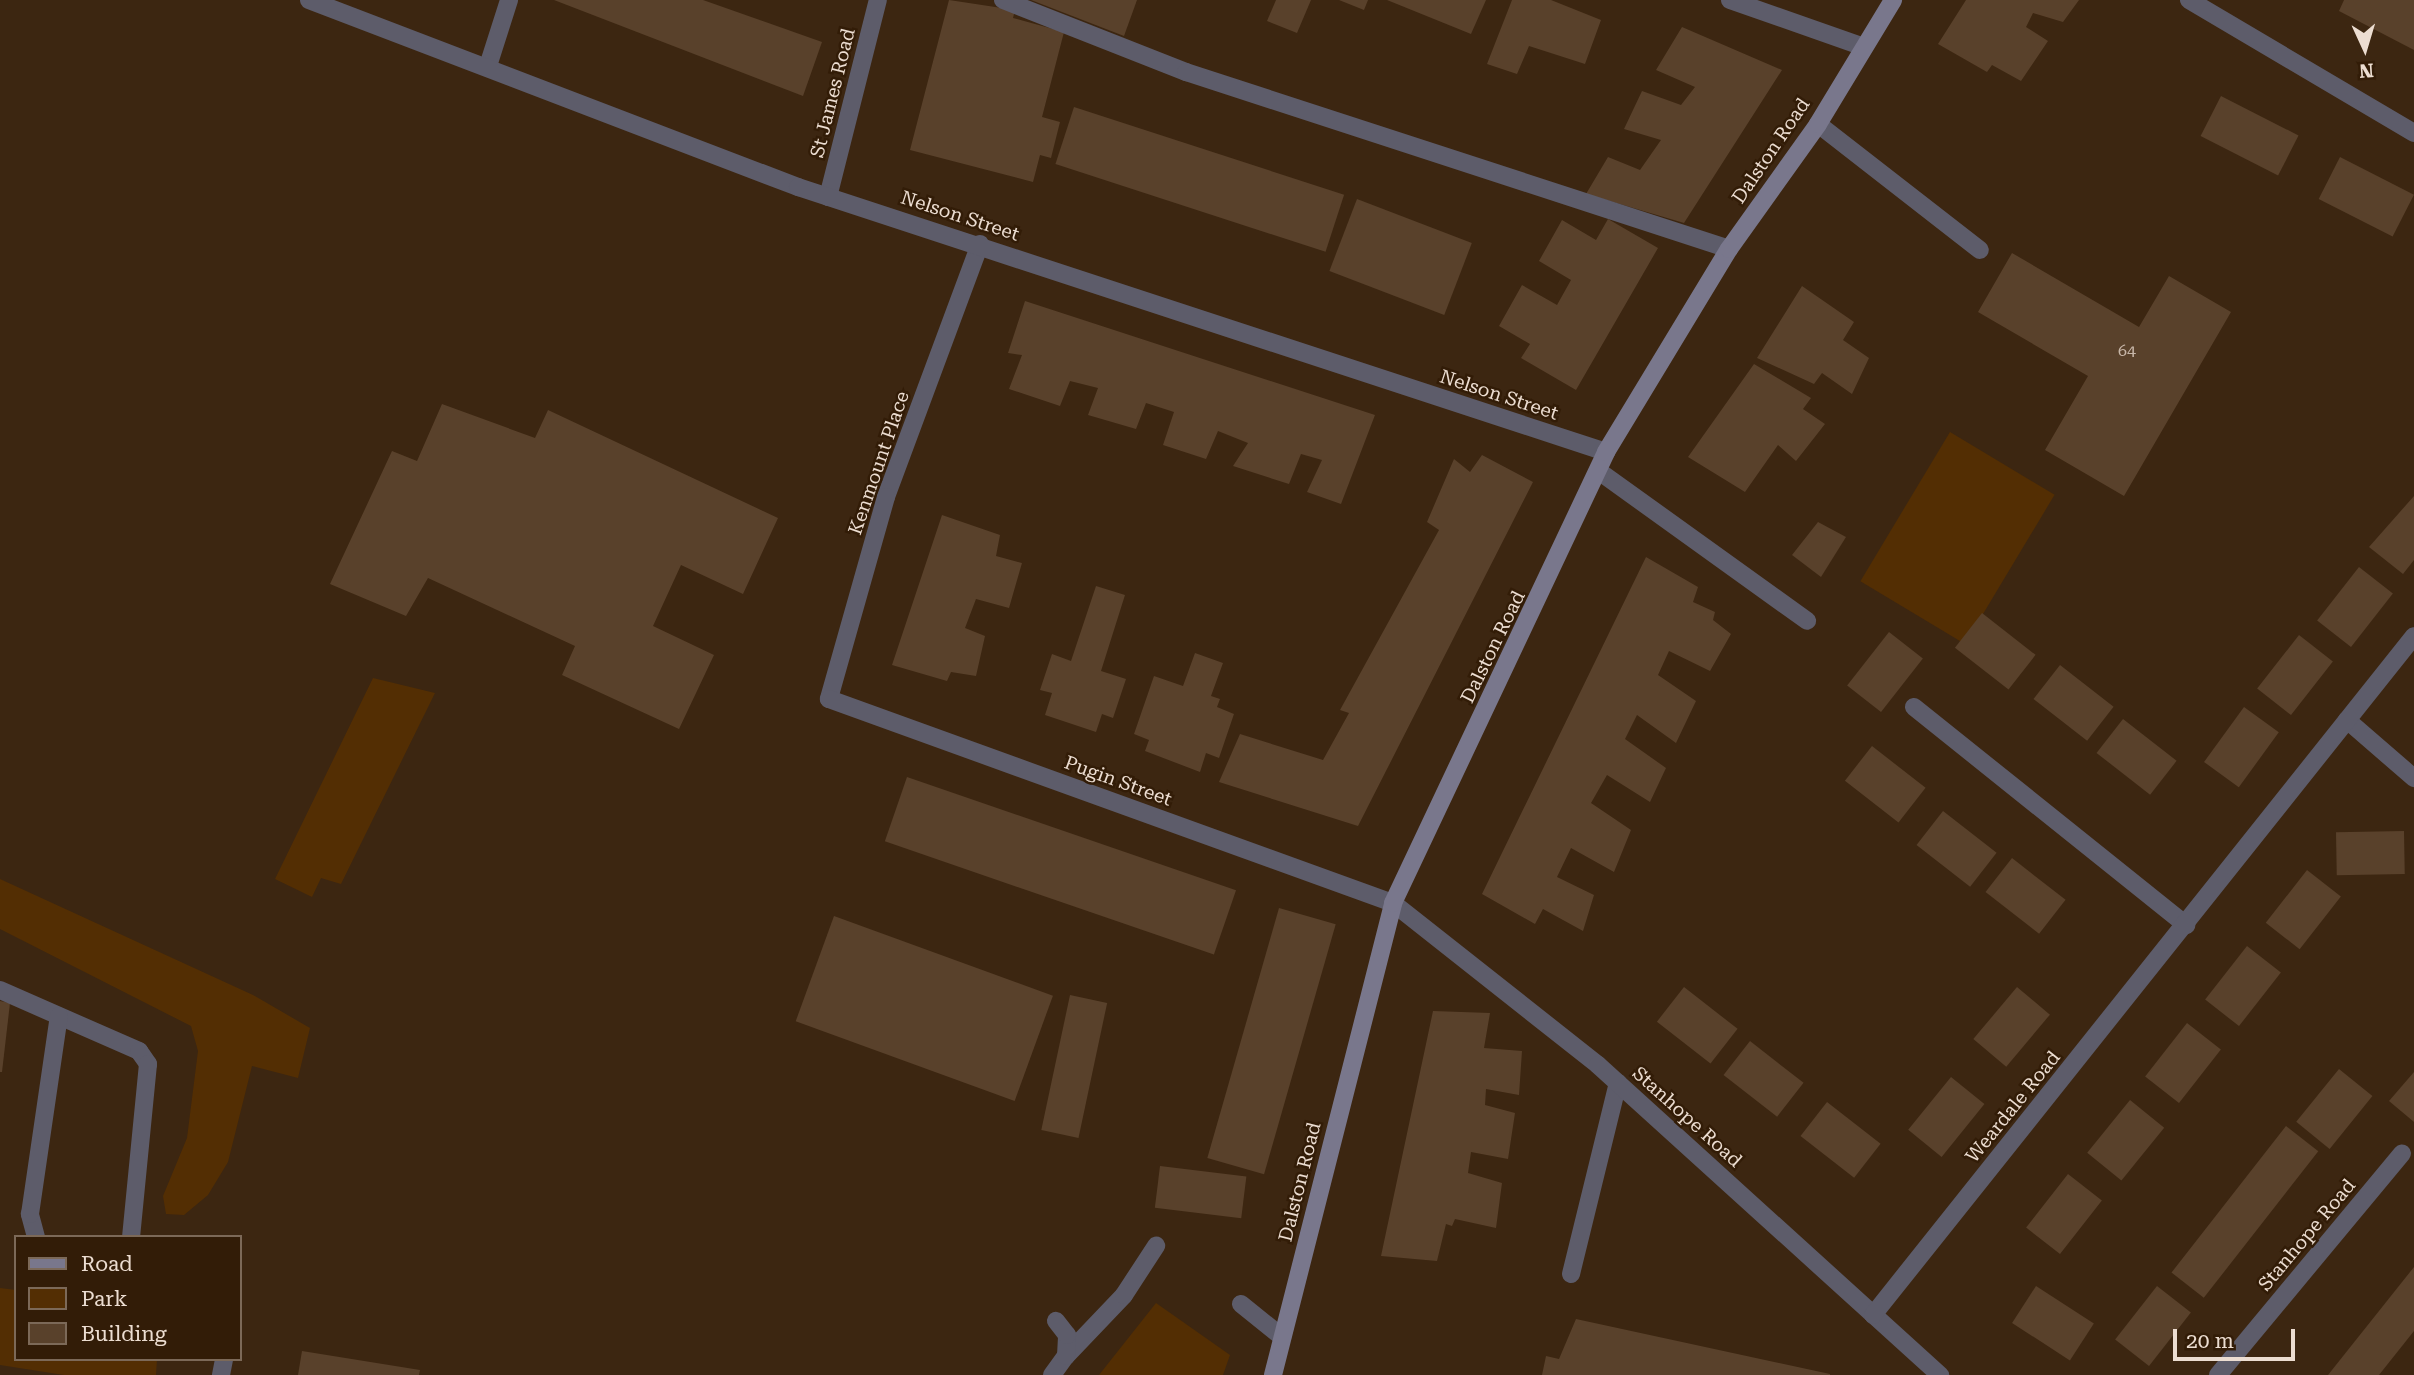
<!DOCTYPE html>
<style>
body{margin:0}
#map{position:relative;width:2414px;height:1375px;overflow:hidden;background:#3c2611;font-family:"Roboto Serif",serif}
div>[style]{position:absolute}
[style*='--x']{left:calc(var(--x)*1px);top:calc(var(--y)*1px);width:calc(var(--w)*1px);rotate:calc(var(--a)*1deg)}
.green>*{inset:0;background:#532e03;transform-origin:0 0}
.building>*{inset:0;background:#59412b;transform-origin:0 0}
.service>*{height:18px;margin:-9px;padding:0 9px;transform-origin:9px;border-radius:9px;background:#5d5c6a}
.minor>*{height:18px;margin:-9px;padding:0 9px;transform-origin:9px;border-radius:9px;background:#5d5c6a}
.tertiary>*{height:18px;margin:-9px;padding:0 9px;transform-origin:9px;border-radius:9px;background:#5d5c6a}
.secondary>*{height:18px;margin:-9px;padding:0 9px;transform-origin:9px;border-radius:9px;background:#79778c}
span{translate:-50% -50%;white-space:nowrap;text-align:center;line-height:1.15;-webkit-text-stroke:5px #321c07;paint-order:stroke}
.number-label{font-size:16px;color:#c7b6a8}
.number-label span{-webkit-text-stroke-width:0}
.street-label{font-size:19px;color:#ecddd1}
.legend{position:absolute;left:14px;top:1235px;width:228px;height:126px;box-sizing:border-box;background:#321c07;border:2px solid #7c6958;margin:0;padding:9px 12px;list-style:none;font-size:21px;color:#ecddd1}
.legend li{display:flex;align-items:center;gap:14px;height:35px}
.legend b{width:35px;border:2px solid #7c6958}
.north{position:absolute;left:2330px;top:14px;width:70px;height:70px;-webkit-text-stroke:5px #321c07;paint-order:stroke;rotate:176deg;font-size:19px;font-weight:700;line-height:28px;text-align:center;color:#ecddd1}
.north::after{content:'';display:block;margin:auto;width:24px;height:32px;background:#ecddd1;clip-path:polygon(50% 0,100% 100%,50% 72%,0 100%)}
.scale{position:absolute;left:2173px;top:1329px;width:122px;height:32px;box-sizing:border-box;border:4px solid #ecddd1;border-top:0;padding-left:9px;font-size:21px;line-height:24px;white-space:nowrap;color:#ecddd1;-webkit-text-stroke:5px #321c07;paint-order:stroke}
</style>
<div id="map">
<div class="green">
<i style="left:1950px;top:432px;width:122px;height:174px;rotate:31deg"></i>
<i style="clip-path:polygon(373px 678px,435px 693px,341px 884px,321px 878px,312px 897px,275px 879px)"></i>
<i style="clip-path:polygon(0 879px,253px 995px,310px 1028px,298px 1078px,252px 1066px,228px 1162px,208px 1195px,184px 1215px,166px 1214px,163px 1196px,187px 1138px,198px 1051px,191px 1026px,0 929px)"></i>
<i style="clip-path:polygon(0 1288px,16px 1290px,16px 1359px,157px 1359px,156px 1375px,64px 1375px,0 1365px)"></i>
<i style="clip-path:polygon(1156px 1303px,1230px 1355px,1223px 1375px,1099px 1375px)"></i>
</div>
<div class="building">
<i style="clip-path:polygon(554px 0,703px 0,822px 42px,803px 96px)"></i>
<i style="clip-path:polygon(949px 0,1015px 10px,1013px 18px,1064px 32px,1042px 117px,1060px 122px,1051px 158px,1040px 155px,1033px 182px,910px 150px)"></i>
<i style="clip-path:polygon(1031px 0,1137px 0,1124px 36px)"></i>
<i style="clip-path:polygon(1276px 0,1311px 0,1297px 33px,1267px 21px)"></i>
<i style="clip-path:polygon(1339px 0,1368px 0,1364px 10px)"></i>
<i style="clip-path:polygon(1387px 0,1486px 0,1471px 34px)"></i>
<i style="clip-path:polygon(1512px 0,1551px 0,1601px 20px,1585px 64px,1529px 46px,1517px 74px,1487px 64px)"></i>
<i style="clip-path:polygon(1966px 0,2079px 0,2063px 22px,2033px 13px,2026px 27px,2048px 41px,2021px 81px,1992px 65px,1987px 72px,1938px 44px)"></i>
<i style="clip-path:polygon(2344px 0,2414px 0,2414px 50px,2339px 11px)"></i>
<i style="clip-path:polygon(1682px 27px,1782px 70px,1684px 223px,1586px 194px,1608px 157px,1640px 170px,1661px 140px,1624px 129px,1642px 91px,1681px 105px,1695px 87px,1656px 70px)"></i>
<i style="left:2221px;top:96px;width:87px;height:45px;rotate:27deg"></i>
<i style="left:1074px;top:107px;width:284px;height:60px;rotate:18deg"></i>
<i style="left:2340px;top:157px;width:83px;height:47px;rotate:27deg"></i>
<i style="left:1357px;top:199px;width:123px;height:77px;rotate:21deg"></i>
<i style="clip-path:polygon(1608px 219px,1658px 248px,1576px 390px,1521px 358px,1530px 344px,1499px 326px,1522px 285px,1557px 305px,1571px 280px,1539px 261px,1562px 220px,1596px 240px)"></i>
<i style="clip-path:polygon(2012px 253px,2139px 327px,2169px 276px,2231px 312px,2124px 496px,2045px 450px,2088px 376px,1978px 312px)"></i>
<i style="clip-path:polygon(1802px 286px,1854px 322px,1843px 340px,1869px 358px,1852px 394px,1822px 373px,1814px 384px,1757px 358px)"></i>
<i style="clip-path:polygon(1025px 301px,1375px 415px,1341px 504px,1307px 492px,1322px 460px,1301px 454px,1289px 484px,1233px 466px,1248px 443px,1218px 431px,1206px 459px,1163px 445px,1174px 412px,1146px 403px,1136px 429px,1088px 415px,1098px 388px,1070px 381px,1060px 406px,1009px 389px,1022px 355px,1008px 353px)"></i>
<i style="clip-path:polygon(1754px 364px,1811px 398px,1803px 409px,1825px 424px,1796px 461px,1778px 445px,1745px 492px,1688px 457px)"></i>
<i style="clip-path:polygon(442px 404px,535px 438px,548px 410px,778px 518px,743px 594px,681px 565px,653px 626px,714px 655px,679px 729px,562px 675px,575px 646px,428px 578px,406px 616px,330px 584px,392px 451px,417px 461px)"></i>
<i style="clip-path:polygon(1482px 455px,1533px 482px,1358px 826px,1219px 782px,1240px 734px,1323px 760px,1349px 713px,1340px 710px,1439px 530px,1427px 522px,1454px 459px,1470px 472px)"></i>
<i style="clip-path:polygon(2414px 496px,2414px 560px,2403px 574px,2369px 547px)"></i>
<i style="clip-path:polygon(942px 515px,1000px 535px,996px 556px,1022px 563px,1009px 608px,976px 599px,965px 628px,985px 636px,976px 676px,951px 672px,947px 681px,892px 665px)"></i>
<i style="clip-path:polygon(1818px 522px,1846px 537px,1821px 577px,1792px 555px)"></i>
<i style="clip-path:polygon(1646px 557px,1698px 587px,1693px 602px,1715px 612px,1713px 620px,1731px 634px,1710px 671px,1669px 651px,1658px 675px,1696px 701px,1676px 743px,1637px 715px,1625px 739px,1666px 768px,1650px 802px,1607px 775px,1591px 803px,1631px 830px,1614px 872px,1571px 848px,1557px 877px,1594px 895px,1583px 931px,1543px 909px,1535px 924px,1482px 894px)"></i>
<i style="left:2359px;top:567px;width:43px;height:68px;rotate:38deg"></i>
<i style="clip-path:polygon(1096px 586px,1125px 595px,1101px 671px,1126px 679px,1113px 718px,1102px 714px,1096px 732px,1045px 715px,1052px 693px,1040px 690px,1052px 654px,1071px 661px)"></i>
<i style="left:1982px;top:613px;width:68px;height:44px;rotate:38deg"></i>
<i style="left:1889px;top:632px;width:43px;height:68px;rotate:38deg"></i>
<i style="left:2299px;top:635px;width:43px;height:68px;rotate:38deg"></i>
<i style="clip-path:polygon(1195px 653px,1223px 663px,1211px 696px,1220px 699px,1217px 707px,1234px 714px,1219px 758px,1206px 753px,1200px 772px,1145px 751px,1149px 740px,1134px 734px,1154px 676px,1183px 686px)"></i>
<i style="left:2060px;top:665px;width:68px;height:43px;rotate:38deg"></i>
<i style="left:2244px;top:707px;width:43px;height:68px;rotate:36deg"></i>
<i style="left:2123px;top:719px;width:68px;height:43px;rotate:38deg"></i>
<i style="left:1872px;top:746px;width:68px;height:44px;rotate:38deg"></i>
<i style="left:907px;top:777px;width:348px;height:68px;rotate:19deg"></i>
<i style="left:1943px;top:811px;width:68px;height:43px;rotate:38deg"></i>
<i style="left:2404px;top:831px;width:43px;height:68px;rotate:89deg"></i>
<i style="left:2012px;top:858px;width:68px;height:43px;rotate:38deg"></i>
<i style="left:2307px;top:870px;width:43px;height:67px;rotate:38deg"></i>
<i style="left:1279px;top:908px;width:59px;height:260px;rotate:16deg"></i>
<i style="left:834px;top:916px;width:233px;height:112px;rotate:20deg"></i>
<i style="left:2247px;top:946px;width:43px;height:68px;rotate:38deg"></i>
<i style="left:1684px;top:987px;width:68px;height:44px;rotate:38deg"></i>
<i style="left:2017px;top:987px;width:43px;height:68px;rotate:40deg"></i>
<i style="left:1070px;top:995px;width:38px;height:138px;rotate:12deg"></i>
<i style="clip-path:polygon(0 1001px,10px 1003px,2px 1072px,0 1072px)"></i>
<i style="clip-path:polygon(1433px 1011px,1490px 1013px,1484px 1048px,1522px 1051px,1519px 1095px,1486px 1089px,1485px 1105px,1515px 1113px,1508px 1159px,1471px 1152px,1468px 1173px,1502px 1183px,1496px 1228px,1455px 1219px,1452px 1226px,1446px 1224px,1437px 1261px,1381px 1256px)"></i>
<i style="left:2187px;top:1023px;width:43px;height:68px;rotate:38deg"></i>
<i style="left:1750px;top:1041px;width:68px;height:43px;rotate:38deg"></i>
<i style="left:2339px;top:1069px;width:43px;height:68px;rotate:39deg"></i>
<i style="clip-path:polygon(2414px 1072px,2414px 1122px,2389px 1101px)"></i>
<i style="left:1951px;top:1077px;width:43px;height:68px;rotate:39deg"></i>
<i style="left:2130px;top:1100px;width:44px;height:68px;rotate:39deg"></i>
<i style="left:1827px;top:1102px;width:68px;height:43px;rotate:38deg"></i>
<i style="left:2286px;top:1126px;width:41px;height:186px;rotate:38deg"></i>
<i style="left:1160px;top:1166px;width:87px;height:42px;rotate:7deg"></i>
<i style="left:2068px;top:1174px;width:43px;height:68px;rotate:38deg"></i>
<i style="clip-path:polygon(2414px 1267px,2414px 1331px,2379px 1375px,2328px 1375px)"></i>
<i style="left:2036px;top:1286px;width:69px;height:44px;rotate:33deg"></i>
<i style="left:2157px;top:1286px;width:43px;height:68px;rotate:38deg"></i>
<i style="clip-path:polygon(1576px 1319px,1830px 1374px,1830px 1375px,1542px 1375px,1546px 1356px,1559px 1359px)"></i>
<i style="clip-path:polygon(302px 1351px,420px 1370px,419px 1375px,298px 1375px)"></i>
</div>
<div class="service">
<i style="--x:1003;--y:0;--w:197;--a:21.5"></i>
<i style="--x:1186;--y:72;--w:571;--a:18.05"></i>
<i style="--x:1818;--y:124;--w:205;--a:37.9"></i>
<i style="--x:0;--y:990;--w:152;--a:23.7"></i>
<i style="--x:139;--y:1051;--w:16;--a:55"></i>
<i style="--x:148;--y:1064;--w:174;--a:95.6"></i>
<i style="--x:36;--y:1237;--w:24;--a:-105"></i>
<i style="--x:30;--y:1214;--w:200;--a:-81.7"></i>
<i style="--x:1571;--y:1274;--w:197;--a:-76.2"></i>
<i style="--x:1241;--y:1304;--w:53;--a:38.8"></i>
<i style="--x:1066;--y:1356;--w:84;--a:-46.4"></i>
<i style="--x:1124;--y:1295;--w:59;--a:-56.9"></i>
<i style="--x:221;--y:1375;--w:16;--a:-79"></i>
<i style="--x:1052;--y:1375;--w:24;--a:-54"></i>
<i style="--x:1066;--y:1356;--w:21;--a:-87"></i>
<i style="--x:1067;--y:1335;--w:18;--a:-128"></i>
</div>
<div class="minor">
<i style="--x:1730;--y:0;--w:139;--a:19.3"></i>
<i style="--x:2189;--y:0;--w:261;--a:30.6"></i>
<i style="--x:488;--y:66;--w:69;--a:-72.3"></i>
<i style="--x:828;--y:197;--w:203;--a:-75.8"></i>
<i style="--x:980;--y:244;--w:270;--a:110.4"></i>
<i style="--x:886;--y:497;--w:210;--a:105.8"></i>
<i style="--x:829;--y:699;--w:600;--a:19.89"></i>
<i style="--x:1393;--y:903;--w:261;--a:38.3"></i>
<i style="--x:1598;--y:1065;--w:462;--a:42.2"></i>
<i style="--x:1600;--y:472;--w:255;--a:35.7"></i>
<i style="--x:1914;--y:707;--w:349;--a:38.7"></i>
<i style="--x:2347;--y:720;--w:89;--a:40.9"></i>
<i style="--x:1873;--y:1315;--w:868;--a:-51.45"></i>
<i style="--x:2218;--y:1375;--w:288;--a:-50.3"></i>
</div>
<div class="tertiary">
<i style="--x:309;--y:0;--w:524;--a:20.93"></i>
<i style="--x:798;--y:187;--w:850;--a:18.16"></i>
</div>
<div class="secondary">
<i style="--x:1273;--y:1375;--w:487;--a:-75.7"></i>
<i style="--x:1393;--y:903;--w:499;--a:-64.7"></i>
<i style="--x:1606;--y:452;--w:237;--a:-58.8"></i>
<i style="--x:1729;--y:249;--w:153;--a:-54.5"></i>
<i style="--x:1818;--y:124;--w:145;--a:-58.8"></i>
</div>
<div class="number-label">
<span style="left:2127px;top:351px">64</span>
</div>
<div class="street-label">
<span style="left:833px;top:93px;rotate:-76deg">St James Road</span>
<span style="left:1771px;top:151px;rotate:-56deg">Dalston Road</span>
<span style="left:960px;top:216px;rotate:18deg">Nelson Street</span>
<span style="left:1499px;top:395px;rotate:18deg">Nelson Street</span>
<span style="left:879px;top:463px;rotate:-71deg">Kenmount Place</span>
<span style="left:1493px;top:647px;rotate:-64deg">Dalston Road</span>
<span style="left:1118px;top:781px;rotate:20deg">Pugin Street</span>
<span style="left:2013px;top:1107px;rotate:-51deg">Weardale Road</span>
<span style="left:1687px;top:1117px;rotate:42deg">Stanhope Road</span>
<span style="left:1300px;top:1182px;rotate:-76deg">Dalston Road</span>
<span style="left:2307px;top:1235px;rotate:-50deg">Stanhope Road</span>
</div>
<ul class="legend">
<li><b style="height:9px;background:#79778c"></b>Road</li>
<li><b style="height:19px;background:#532e03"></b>Park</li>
<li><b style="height:19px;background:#59412b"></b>Building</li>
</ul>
<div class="north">N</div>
<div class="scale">20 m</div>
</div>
